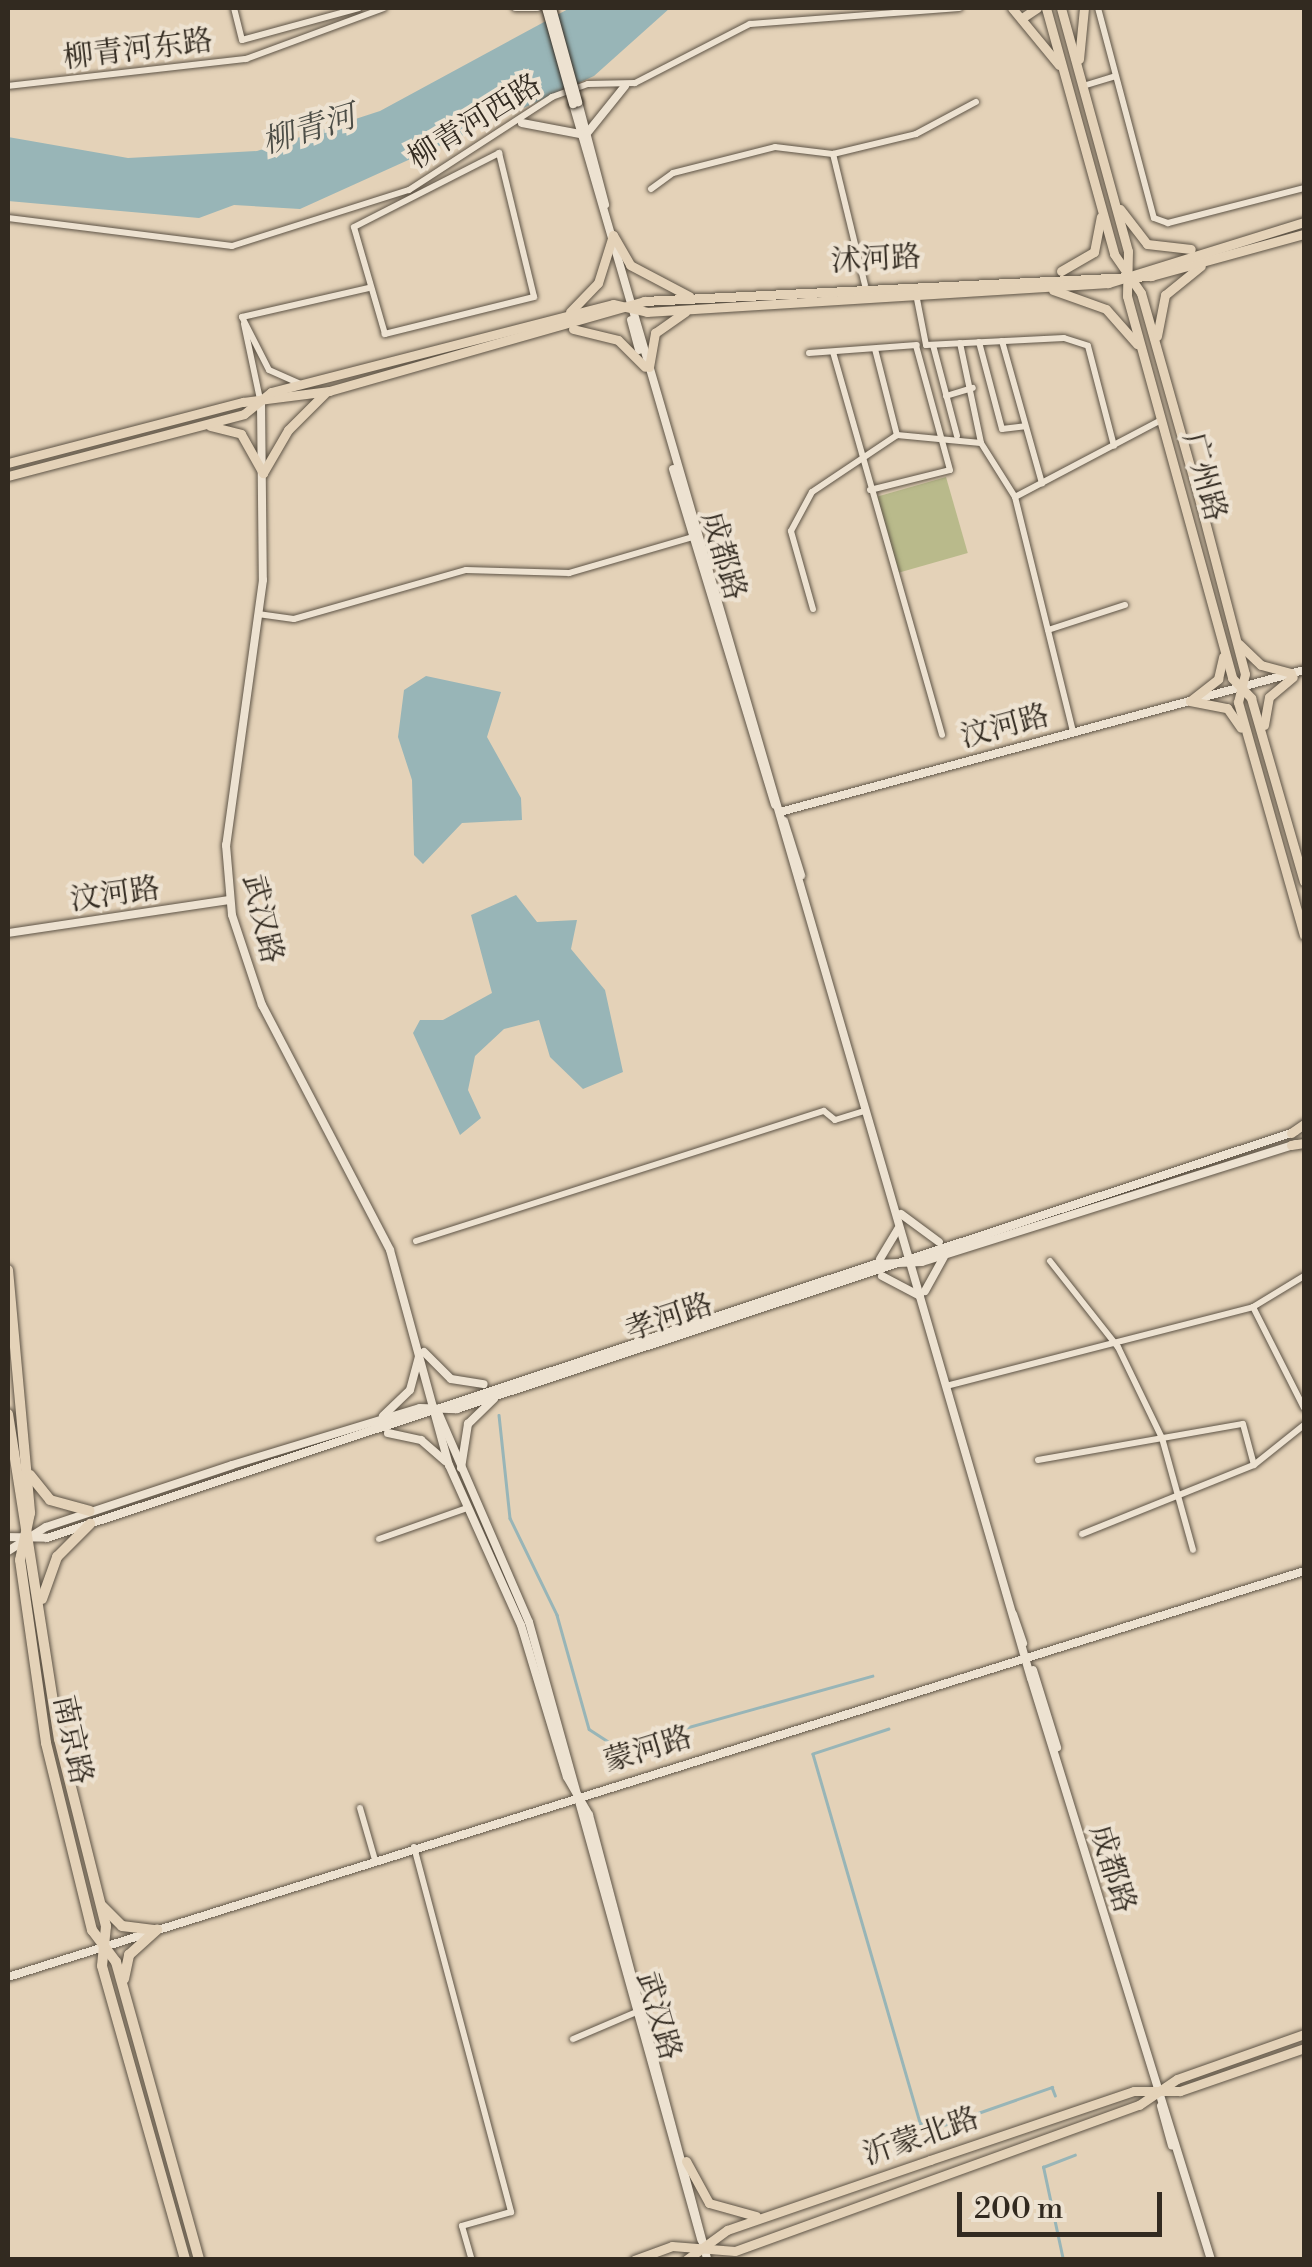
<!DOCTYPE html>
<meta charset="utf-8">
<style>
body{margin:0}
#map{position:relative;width:1312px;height:2267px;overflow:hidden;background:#e4d2b8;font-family:"Libre Bodoni","Noto Serif SC",serif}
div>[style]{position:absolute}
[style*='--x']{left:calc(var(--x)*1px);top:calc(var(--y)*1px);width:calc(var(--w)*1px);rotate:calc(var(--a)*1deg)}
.green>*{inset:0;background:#b9ba8b;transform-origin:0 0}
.water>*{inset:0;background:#98b5b7}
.stream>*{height:2.5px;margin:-1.25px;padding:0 1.25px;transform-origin:1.25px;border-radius:1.25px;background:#98b5b7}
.roads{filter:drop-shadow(0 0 2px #5e5446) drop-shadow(0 0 2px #5e5446)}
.street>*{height:6px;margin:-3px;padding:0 3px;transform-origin:3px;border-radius:3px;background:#ede2d1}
.secondary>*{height:8px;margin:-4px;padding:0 4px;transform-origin:4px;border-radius:4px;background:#ede2d1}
.primary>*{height:9px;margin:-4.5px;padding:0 4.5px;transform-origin:4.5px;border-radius:4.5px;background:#e4d2b8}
.highway>*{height:10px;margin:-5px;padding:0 5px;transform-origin:5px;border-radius:5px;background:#e4d2b8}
.bridges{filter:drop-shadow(0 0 2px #322a20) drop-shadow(0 0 2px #322a20)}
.secondary-bridge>*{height:8px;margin:-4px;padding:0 4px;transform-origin:4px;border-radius:4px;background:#ede2d1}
span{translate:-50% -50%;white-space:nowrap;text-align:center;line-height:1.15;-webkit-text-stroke:8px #ede2d1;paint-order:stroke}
.street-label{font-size:30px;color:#322a20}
.water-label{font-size:32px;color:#4c4d46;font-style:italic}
.frame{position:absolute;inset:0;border:10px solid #322a20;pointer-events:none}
.scale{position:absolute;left:957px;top:2192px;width:205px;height:45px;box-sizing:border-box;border:5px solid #322a20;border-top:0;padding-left:12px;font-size:30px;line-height:35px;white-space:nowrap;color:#322a20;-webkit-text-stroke:8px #ede2d1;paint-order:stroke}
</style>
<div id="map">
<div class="green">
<i style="left:946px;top:477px;width:79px;height:73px;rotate:74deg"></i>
</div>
<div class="water">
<i style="clip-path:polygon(570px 8px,670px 8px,594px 76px,300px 209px,234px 205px,199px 218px,8px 201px,8px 137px,128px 158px,257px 151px,380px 111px)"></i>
<i style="clip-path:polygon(426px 676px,501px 692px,487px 737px,521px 798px,522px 820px,462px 823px,423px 864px,414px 855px,412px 780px,398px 737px,404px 690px)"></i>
<i style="clip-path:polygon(516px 895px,537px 922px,577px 920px,571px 949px,605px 990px,623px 1072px,583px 1089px,550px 1057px,539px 1020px,504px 1029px,475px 1056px,468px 1090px,481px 1118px,460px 1135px,413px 1033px,420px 1020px,443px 1020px,492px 993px,471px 915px)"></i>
</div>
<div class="stream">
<i style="--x:499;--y:1415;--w:104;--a:83.9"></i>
<i style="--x:510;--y:1518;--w:108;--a:64.1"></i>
<i style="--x:557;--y:1615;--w:118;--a:74.3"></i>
<i style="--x:589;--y:1729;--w:33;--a:33"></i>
<i style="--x:617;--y:1747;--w:265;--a:-15.6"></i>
<i style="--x:889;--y:1729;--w:80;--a:161.8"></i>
<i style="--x:813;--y:1754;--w:384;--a:73.8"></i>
<i style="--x:920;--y:2123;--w:16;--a:18"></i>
<i style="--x:935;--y:2128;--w:124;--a:-19.3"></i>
<i style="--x:1052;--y:2087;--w:9;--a:69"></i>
<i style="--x:1063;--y:2260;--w:95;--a:-102.1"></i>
<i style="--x:1043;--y:2167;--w:34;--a:-21"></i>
</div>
<div class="roads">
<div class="street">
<i style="--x:234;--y:8;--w:33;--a:76"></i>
<i style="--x:242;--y:40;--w:121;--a:-15.3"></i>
<i style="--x:515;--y:8;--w:23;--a:0"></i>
<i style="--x:1098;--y:8;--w:217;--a:75.1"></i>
<i style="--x:1154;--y:218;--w:15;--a:20"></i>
<i style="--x:1168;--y:223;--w:140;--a:-14.4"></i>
<i style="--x:8;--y:86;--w:240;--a:-6.5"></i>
<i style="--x:246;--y:59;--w:147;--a:-20.3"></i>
<i style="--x:1083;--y:86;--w:34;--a:-17"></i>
<i style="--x:499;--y:153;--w:148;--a:76.3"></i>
<i style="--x:534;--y:297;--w:154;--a:166.1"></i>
<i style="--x:385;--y:334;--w:111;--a:-106.2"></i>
<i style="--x:354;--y:227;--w:163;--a:-27"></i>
<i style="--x:833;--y:154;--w:85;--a:-13.5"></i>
<i style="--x:916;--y:134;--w:68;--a:-28.1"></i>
<i style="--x:651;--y:189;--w:27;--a:-36"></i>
<i style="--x:673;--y:173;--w:105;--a:-14.3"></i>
<i style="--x:775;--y:147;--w:58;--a:6.9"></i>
<i style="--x:833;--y:154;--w:135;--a:76.3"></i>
<i style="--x:8;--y:218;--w:226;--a:7.1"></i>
<i style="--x:232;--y:246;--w:186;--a:-17.6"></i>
<i style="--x:409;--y:190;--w:171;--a:-33"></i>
<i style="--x:552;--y:97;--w:38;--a:-20"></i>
<i style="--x:588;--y:84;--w:47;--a:-1.2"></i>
<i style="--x:635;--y:83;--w:129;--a:-27.2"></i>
<i style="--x:750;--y:24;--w:210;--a:-4.4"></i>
<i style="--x:916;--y:294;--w:52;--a:78.9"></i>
<i style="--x:926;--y:345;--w:138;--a:-2.9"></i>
<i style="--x:1064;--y:338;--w:25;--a:18"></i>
<i style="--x:1088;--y:346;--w:103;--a:75.4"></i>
<i style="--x:242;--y:317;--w:130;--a:-12.9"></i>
<i style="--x:242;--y:317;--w:59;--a:63"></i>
<i style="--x:269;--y:370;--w:34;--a:24"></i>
<i style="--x:244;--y:324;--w:77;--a:78"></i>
<i style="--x:1002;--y:341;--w:148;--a:74.3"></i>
<i style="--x:979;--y:342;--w:90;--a:75.2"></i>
<i style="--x:1002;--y:429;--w:23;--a:-7"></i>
<i style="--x:960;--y:343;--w:102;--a:78.1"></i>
<i style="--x:933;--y:345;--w:94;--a:75.2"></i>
<i style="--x:875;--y:349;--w:89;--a:75.7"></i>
<i style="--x:833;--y:352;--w:398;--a:74.1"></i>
<i style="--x:809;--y:353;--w:108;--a:-4.2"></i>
<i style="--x:946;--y:396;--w:28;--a:-17"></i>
<i style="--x:870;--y:490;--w:82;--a:-14"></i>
<i style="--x:950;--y:470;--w:129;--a:-105.3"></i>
<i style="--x:1015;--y:497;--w:242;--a:76.1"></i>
<i style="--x:813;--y:609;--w:81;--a:-105.8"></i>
<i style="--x:791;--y:531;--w:44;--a:-61.7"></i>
<i style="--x:812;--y:492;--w:102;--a:-33.8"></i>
<i style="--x:897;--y:435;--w:84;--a:5.4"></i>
<i style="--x:981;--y:443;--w:64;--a:57.8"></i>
<i style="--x:1015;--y:497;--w:165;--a:-27.8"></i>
<i style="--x:258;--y:614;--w:36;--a:8"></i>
<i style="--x:294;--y:619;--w:179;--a:-15.9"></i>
<i style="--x:466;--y:570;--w:103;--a:1.7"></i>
<i style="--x:569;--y:573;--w:129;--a:-16.2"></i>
<i style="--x:1048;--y:630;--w:81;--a:-18"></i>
<i style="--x:416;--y:1241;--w:428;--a:-17.7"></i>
<i style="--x:824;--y:1111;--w:14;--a:39"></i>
<i style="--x:835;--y:1120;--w:31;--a:-17"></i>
<i style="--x:1050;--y:1261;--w:110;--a:51.7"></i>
<i style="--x:1118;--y:1347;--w:101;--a:64.2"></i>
<i style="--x:1162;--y:1438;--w:116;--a:74.5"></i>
<i style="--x:1253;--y:1307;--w:113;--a:63.2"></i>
<i style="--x:950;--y:1385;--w:313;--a:-14.4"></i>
<i style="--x:1253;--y:1307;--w:60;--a:-31.3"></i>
<i style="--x:1038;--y:1460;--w:208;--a:-10"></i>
<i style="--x:1243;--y:1424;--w:42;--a:75"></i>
<i style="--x:1082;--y:1534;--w:185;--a:-21.9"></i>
<i style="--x:1254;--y:1465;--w:64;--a:-38.7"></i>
<i style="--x:379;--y:1539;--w:93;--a:-19.4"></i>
<i style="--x:360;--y:1808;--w:54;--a:73.9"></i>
<i style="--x:414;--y:1847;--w:378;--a:75.1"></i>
<i style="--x:511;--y:2212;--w:51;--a:164.1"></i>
<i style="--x:462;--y:2226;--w:35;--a:74"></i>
<i style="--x:573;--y:2039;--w:66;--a:-23.1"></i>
</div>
<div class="secondary">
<i style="--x:578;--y:102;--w:106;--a:75.2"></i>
<i style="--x:573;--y:104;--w:1639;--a:73.78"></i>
<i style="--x:1031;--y:1678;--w:609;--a:72.81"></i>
<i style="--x:522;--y:123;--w:59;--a:10.7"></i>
<i style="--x:588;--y:132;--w:59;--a:-51.2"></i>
<i style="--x:631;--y:320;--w:31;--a:75"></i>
<i style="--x:261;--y:403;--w:177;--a:89.4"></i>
<i style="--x:263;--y:580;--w:268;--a:97.9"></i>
<i style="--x:226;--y:845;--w:70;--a:85.1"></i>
<i style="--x:232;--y:915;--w:95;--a:71.6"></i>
<i style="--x:262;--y:1005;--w:276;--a:62.4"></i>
<i style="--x:390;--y:1250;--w:223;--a:74.7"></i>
<i style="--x:449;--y:1465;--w:175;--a:65.8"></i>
<i style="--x:521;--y:1625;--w:159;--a:73.2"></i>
<i style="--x:567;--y:1777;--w:44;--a:59.9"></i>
<i style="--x:589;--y:1815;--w:460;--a:75.1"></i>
<i style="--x:673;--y:469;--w:351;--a:73.1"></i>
<i style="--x:780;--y:812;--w:543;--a:-15.16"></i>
<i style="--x:784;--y:821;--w:57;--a:72.5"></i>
<i style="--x:8;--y:933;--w:223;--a:-8.5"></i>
<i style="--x:901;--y:1214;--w:47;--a:36.4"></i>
<i style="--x:880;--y:1259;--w:35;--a:-59"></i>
<i style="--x:882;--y:1276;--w:43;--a:27.8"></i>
<i style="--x:925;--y:1291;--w:39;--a:-61"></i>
<i style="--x:424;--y:1352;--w:38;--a:45"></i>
<i style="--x:451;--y:1379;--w:33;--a:9"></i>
<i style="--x:438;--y:1412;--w:229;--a:66.6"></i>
<i style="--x:529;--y:1622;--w:641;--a:74.42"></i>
<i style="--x:383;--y:1416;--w:37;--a:-44"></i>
<i style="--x:410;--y:1390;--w:38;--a:-75"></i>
<i style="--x:388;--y:1433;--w:34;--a:12"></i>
<i style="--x:421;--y:1440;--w:32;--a:41"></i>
<i style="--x:461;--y:1468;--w:45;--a:-81"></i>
<i style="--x:468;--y:1424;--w:36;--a:-44"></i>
<i style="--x:8;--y:1537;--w:39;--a:1"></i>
<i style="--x:47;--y:1538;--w:872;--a:-18.31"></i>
<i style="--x:875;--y:1264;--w:47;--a:-2.4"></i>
<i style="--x:922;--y:1262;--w:392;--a:-17.5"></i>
<i style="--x:8;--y:1551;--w:45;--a:-32.3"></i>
<i style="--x:46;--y:1527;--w:196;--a:-18.4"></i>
<i style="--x:232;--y:1465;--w:196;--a:-16.9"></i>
<i style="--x:420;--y:1408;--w:37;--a:2"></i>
<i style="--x:457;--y:1409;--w:882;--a:-18.31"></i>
<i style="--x:1013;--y:1614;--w:31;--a:71"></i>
<i style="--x:1033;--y:1670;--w:81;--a:72.7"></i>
<i style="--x:8;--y:1977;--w:1358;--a:-17.39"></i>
<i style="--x:1161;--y:2106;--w:41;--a:74.6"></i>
</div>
<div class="primary">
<i style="--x:1012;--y:8;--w:74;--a:50.5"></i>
<i style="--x:1046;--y:8;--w:255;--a:74.5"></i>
<i style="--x:1114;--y:254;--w:47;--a:55.3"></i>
<i style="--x:1141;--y:293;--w:206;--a:74.2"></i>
<i style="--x:1197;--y:491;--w:189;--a:75.3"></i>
<i style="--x:1245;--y:674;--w:29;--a:104"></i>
<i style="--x:1238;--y:702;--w:242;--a:74.2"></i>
<i style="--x:1061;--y:8;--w:252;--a:74.6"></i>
<i style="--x:1128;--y:251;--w:45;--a:91.3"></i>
<i style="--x:1127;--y:296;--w:396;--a:74.6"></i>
<i style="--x:1232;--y:678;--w:28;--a:46"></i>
<i style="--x:1251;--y:698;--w:191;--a:73.9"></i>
<i style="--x:1022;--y:18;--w:18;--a:-34"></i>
<i style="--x:1079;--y:59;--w:51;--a:-84.4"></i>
<i style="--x:1120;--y:209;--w:44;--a:52.4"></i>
<i style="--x:1147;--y:244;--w:44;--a:6.5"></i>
<i style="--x:613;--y:235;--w:34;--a:60"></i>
<i style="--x:630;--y:265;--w:67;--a:27.7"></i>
<i style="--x:1061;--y:271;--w:38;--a:-30"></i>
<i style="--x:1094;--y:252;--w:36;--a:-79"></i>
<i style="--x:1053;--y:290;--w:56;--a:19.7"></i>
<i style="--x:1106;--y:309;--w:47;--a:48.5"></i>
<i style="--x:570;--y:312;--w:40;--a:-46"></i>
<i style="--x:598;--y:283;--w:50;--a:-72.6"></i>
<i style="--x:573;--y:329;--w:46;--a:13.7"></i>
<i style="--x:618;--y:340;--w:38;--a:45"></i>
<i style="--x:1157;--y:336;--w:42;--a:-79"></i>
<i style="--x:1165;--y:295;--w:46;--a:-38.9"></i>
<i style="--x:649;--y:367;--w:35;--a:-80"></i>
<i style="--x:655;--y:333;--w:37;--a:-35"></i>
<i style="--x:210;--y:426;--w:32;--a:14"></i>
<i style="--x:241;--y:434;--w:45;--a:60.6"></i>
<i style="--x:8;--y:463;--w:243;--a:-14.6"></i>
<i style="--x:243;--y:402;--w:87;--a:-7.3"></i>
<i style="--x:329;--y:391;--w:328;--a:-15.9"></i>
<i style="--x:644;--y:301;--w:508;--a:-2.82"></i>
<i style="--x:1151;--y:276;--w:159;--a:-15.4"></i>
<i style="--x:263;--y:473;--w:50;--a:-59.8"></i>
<i style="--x:288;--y:430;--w:52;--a:-45"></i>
<i style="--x:8;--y:476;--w:244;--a:-14.7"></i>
<i style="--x:244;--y:414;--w:35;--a:-39"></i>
<i style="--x:271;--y:392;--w:353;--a:-14.4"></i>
<i style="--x:613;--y:304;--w:35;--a:13"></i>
<i style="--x:647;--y:312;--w:462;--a:-3.6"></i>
<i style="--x:1108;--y:283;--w:205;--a:-17.3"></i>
<i style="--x:1239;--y:644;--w:30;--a:44"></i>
<i style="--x:1261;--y:665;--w:31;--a:15"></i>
<i style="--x:1190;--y:701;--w:38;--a:11"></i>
<i style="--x:1227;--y:708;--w:24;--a:55"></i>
<i style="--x:1190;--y:701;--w:36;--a:-38"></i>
<i style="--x:1218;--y:679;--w:23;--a:-77"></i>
<i style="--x:1264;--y:725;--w:28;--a:-80"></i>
<i style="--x:1269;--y:697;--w:31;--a:-40"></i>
<i style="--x:1291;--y:1133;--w:16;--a:-35"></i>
<i style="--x:1291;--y:1145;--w:13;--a:-9"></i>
<i style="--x:686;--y:2161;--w:48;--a:61.3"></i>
<i style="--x:709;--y:2203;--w:49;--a:15.5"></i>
<i style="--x:634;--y:2260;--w:40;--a:-20.2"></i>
<i style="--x:672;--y:2246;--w:63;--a:4.5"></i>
<i style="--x:735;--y:2251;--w:430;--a:-19.9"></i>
<i style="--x:1139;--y:2105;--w:46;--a:-34.4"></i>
<i style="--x:1177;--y:2079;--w:135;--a:-19.5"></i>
<i style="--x:686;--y:2260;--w:51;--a:-36.2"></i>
<i style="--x:727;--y:2230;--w:215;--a:-19"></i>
<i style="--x:930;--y:2160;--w:215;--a:-18.7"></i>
<i style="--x:1134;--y:2091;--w:46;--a:0"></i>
<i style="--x:1180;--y:2091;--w:131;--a:-19.1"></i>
</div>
<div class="highway">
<i style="--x:8;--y:1270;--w:244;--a:84.8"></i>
<i style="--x:30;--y:1513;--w:48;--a:102"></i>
<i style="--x:20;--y:1560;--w:185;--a:81.9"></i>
<i style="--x:46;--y:1743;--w:193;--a:76.2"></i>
<i style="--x:92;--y:1930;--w:40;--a:53"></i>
<i style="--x:116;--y:1962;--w:309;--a:74.4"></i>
<i style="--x:8;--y:1414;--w:329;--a:81.1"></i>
<i style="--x:59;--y:1739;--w:193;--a:75.9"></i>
<i style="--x:106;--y:1926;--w:40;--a:95.7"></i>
<i style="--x:102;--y:1966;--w:305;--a:74.2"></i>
<i style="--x:30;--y:1475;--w:32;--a:51"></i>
<i style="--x:50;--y:1500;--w:41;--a:15.4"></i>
<i style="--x:42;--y:1599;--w:45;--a:-70.3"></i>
<i style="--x:57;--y:1557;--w:47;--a:-45"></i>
<i style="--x:102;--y:1906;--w:28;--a:45"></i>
<i style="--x:122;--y:1926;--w:34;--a:7"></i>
<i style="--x:124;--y:1979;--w:25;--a:-78"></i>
<i style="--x:129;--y:1955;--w:38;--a:-42"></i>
</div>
</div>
<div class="bridges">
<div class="secondary-bridge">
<i style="--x:546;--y:8;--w:100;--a:74.3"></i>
<i style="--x:552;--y:8;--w:98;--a:74.5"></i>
</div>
</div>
<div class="street-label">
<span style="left:138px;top:50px;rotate:-7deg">柳青河东路</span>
<span style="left:475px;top:122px;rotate:-32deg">柳青河西路</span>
<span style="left:876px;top:260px;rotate:-3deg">沭河路</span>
<span style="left:1204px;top:477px;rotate:75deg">广州路</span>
<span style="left:723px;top:556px;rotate:74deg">成都路</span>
<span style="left:1005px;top:727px;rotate:-15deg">汶河路</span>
<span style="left:115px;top:895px;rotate:-8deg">汶河路</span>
<span style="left:262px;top:919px;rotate:77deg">武汉路</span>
<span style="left:669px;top:1318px;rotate:-18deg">孝河路</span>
<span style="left:72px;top:1740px;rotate:78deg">南京路</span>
<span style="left:648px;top:1750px;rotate:-17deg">蒙河路</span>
<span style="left:1112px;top:1869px;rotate:73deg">成都路</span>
<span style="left:658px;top:2016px;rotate:74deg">武汉路</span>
<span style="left:921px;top:2137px;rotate:-19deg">沂蒙北路</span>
</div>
<div class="water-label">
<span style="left:309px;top:130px;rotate:-17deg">柳青河</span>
</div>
<div class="frame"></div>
<div class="scale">200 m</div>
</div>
